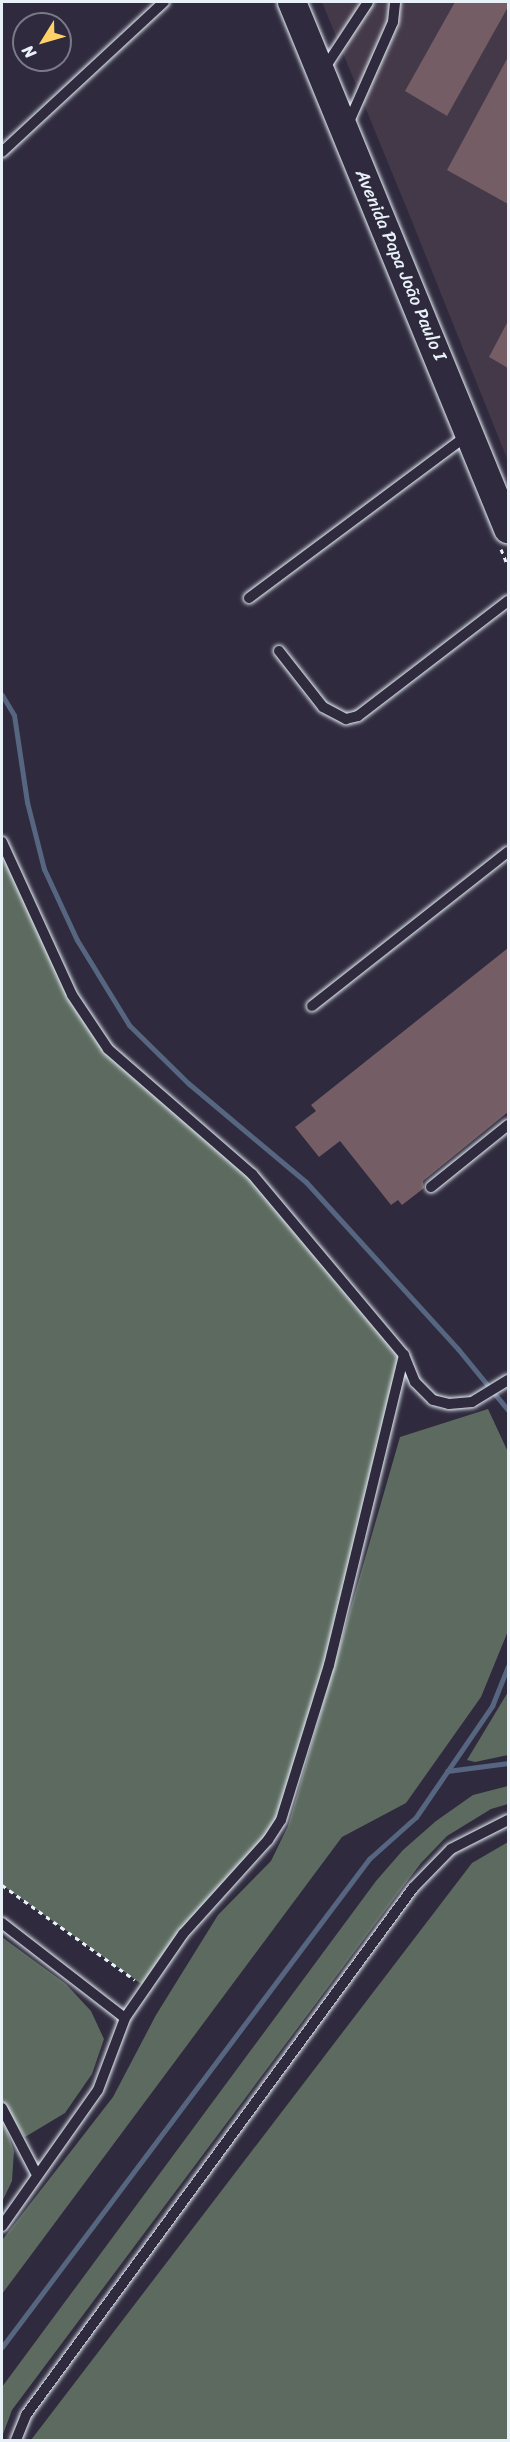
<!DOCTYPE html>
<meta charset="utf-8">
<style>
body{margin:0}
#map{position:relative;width:510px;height:2442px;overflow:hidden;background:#2f2a3d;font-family:Sriracha,sans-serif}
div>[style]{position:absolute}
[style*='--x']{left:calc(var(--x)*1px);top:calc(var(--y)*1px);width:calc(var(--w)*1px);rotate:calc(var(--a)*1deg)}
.built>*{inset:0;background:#443949}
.green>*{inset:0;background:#5d6a60}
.stream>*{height:5px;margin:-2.5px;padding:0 2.5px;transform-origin:2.5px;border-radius:2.5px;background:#566681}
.building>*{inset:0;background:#745d65}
.path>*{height:3px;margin-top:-1.5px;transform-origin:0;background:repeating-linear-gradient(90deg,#e8f1f8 0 4.5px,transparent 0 9px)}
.roads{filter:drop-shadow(0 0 2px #e8f1f8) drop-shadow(0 0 2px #e8f1f8)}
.service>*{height:10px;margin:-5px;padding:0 5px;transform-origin:5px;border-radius:5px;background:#2f2a3d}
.secondary>*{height:28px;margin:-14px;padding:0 14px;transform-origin:14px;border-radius:14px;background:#2f2a3d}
span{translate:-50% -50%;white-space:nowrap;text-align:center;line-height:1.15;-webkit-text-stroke:4.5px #2f2a3d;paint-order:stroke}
.street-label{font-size:18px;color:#e8f1f8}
.frame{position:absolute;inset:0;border:3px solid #e8f1f8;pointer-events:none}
.north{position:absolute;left:12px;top:12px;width:60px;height:60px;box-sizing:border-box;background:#2f2a3d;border:2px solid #797a88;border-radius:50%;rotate:233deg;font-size:16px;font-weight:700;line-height:24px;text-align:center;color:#e8f1f8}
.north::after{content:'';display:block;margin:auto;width:21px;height:27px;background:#ffd166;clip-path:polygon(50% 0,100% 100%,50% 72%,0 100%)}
</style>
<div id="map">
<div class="built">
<i style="clip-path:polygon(322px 2px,508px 2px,508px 461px,409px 214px)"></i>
</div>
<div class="green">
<i style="clip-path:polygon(2px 842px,72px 995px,108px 1049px,252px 1174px,404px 1355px,329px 1665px,281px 1820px,147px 1988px,2px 1885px)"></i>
<i style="clip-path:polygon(488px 1409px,508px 1452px,508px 1631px,481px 1697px,406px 1803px,342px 1837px,2px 2294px,2px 2240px,113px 2097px,156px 2015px,218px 1915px,271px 1861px,288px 1826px,400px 1437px)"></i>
<i style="clip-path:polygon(508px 1692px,508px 1755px,475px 1762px,467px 1760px)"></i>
<i style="clip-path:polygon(508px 1786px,508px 1804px,491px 1809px,447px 1836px,421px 1863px,12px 2410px,2px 2437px,2px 2387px,376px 1881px,403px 1850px,436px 1821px,473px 1795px)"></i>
<i style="clip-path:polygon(508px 1842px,508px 2440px,31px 2440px,472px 1863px)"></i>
<i style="clip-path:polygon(2px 1937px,66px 1984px,91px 2011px,104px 2039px,92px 2074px,65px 2113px,25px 2137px,2px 2100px)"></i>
<i style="clip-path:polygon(2px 2117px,14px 2151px,12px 2181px,2px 2202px)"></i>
</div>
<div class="stream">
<i style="--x:2;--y:695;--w:23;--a:59"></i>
<i style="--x:14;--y:715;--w:88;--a:81.5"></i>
<i style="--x:27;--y:802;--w:69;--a:75.8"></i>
<i style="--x:44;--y:869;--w:78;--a:65.1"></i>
<i style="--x:77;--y:940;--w:100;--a:58.5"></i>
<i style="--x:129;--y:1025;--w:83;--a:44.5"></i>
<i style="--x:188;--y:1083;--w:154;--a:40"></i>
<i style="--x:306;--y:1182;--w:226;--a:47.7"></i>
<i style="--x:458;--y:1349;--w:79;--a:50.7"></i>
<i style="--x:447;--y:1771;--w:62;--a:-7.5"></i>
<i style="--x:2;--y:2347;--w:611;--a:-53.06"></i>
<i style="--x:369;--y:1859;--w:63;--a:-41.8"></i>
<i style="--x:416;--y:1817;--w:135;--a:-55.6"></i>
<i style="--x:492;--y:1706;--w:43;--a:-68.2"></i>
</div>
<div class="building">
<i style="clip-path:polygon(455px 2px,508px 2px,508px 7px,447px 116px,405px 91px)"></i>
<i style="clip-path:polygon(508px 57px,508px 204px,447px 170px)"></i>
<i style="clip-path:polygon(508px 321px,508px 368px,489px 357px)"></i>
<i style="clip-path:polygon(508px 948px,508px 1112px,423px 1181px,424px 1188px,402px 1205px,398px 1200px,391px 1205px,340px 1141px,319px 1157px,295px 1127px,316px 1111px,311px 1105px)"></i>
</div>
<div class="path">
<i style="--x:501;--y:549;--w:18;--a:68"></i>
<i style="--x:2;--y:1885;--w:163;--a:35.5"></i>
</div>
<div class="roads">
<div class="service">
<i style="--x:324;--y:69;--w:80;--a:-56.7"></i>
<i style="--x:348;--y:124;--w:111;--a:-66.2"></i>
<i style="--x:393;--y:22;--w:20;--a:-84"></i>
<i style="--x:2;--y:152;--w:221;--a:-42.8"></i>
<i style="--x:249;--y:598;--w:274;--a:-36.7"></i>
<i style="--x:279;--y:651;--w:71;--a:51.8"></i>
<i style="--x:323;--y:707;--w:26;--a:28"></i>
<i style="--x:346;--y:719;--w:12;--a:-14"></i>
<i style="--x:358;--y:716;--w:189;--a:-37.5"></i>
<i style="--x:2;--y:842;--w:168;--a:65.4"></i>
<i style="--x:72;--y:995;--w:65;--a:56.3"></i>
<i style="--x:108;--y:1049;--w:191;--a:41"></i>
<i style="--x:252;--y:1174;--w:236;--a:50"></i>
<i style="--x:404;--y:1355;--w:29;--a:68"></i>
<i style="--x:415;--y:1382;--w:25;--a:45"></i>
<i style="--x:433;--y:1400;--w:16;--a:14"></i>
<i style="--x:449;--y:1404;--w:23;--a:-5"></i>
<i style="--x:472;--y:1402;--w:42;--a:-31.4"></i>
<i style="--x:312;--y:1006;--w:249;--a:-38.2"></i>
<i style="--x:431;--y:1187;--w:99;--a:-38.8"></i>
<i style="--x:2;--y:1923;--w:155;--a:37.7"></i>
<i style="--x:2;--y:2108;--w:73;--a:62.4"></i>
<i style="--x:2;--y:2226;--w:166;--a:-54.8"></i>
<i style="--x:98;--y:2090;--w:77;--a:-69.4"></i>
<i style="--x:125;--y:2018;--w:102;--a:-55.4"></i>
<i style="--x:183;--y:1934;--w:127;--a:-47.9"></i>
<i style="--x:268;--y:1840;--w:24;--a:-57"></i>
<i style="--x:281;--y:1820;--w:162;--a:-72.8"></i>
<i style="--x:329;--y:1665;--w:319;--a:-76.4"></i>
<i style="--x:16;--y:2440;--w:27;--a:-68"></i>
<i style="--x:26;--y:2415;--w:654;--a:-53.71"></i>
<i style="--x:413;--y:1888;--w:54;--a:-45.7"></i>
<i style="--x:451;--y:1849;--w:64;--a:-27"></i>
</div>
<div class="secondary">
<i style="--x:292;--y:2;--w:570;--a:67.71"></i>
</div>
</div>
<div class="street-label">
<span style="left:401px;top:265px;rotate:67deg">Avenida Papa João Paulo I</span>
</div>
<div class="frame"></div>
<div class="north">N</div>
</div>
